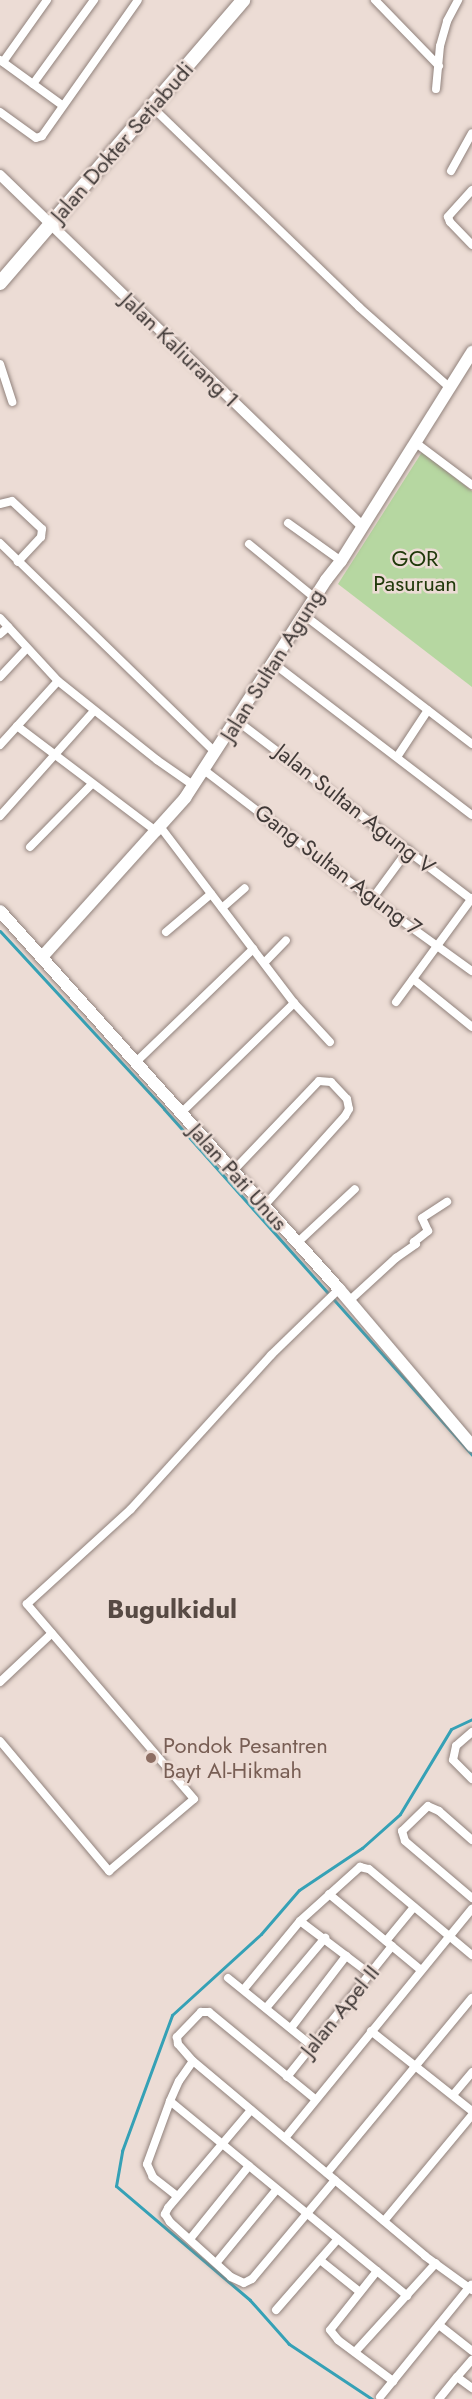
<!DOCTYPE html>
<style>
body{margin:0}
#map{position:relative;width:472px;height:2399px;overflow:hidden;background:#ecdcd5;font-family:Jost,sans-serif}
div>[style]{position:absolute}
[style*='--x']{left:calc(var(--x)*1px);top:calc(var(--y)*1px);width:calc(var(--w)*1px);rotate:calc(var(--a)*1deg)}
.green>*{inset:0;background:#b6d7a1}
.stream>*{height:3px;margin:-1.5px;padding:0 1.5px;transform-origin:1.5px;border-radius:1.5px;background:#35a1b6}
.roads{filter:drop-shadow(0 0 2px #91827c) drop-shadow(0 0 2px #91827c)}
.minor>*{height:8px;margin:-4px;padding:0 4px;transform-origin:4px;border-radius:4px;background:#fff}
.tertiary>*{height:10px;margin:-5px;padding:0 5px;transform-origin:5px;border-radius:5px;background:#fff}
.secondary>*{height:12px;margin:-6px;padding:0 6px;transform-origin:6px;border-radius:6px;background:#fff}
.trunk>*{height:14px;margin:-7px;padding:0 7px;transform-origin:7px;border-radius:7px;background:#fff}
.dots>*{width:16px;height:16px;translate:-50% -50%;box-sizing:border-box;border:3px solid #ecdcd5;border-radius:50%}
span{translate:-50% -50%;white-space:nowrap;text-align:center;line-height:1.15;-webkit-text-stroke:5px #ecdcd5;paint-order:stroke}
.street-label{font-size:22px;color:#403937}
.park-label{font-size:22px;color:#20390a}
.education-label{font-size:22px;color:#785e54}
.left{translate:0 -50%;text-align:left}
.quarter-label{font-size:26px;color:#574a44;font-weight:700}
</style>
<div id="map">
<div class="green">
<i style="clip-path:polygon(422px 452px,472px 491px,472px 687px,338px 584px)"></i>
</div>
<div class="stream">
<i style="--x:0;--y:931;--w:242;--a:47.3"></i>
<i style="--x:164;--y:1109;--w:463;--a:48.3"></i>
<i style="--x:372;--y:2399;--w:100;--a:-146.5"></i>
<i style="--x:289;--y:2344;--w:59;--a:-131.6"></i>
<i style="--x:250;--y:2300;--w:176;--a:-139.6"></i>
<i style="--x:116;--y:2186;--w:36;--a:-80"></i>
<i style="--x:122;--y:2151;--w:145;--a:-69.8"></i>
<i style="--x:172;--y:2015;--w:120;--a:-42.3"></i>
<i style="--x:261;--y:1934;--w:58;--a:-49.2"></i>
<i style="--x:299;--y:1890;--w:76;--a:-33.7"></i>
<i style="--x:362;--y:1848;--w:51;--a:-41.8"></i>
<i style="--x:400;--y:1814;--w:99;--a:-59"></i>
<i style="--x:451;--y:1729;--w:23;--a:-25"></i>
</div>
<div class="roads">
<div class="minor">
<i style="--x:375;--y:0;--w:92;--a:45.9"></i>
<i style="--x:0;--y:60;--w:77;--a:36"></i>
<i style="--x:3;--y:62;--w:76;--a:-54.6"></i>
<i style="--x:33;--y:84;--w:104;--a:-54"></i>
<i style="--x:436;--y:89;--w:43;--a:-84.7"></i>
<i style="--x:440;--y:46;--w:26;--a:-74"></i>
<i style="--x:447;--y:21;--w:24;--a:-62"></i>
<i style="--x:153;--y:108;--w:286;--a:44"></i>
<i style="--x:359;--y:307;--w:120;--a:41.6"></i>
<i style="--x:0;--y:112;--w:44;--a:35.8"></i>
<i style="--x:36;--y:138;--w:6;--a:-18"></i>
<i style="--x:42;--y:136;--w:166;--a:-54.8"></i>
<i style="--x:451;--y:171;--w:43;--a:-61.1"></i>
<i style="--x:472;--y:190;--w:36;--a:132"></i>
<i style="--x:448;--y:217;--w:5;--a:68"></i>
<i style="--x:450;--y:222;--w:32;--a:46"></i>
<i style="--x:0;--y:364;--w:40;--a:72"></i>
<i style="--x:416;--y:443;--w:70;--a:36.9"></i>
<i style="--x:0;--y:504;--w:12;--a:-14"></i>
<i style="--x:12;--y:501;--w:41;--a:43"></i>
<i style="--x:42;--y:529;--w:8;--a:97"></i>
<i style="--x:41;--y:537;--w:34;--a:133"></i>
<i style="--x:288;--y:523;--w:65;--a:35.6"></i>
<i style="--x:0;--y:543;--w:301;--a:44.2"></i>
<i style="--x:249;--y:544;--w:85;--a:39.3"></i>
<i style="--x:304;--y:615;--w:212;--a:37.5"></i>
<i style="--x:0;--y:618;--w:86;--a:47.4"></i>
<i style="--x:58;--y:681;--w:127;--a:38.6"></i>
<i style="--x:157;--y:760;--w:44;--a:34.8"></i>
<i style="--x:0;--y:634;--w:11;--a:-41"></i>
<i style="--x:273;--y:663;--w:250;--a:37.4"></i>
<i style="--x:0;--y:677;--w:38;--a:-47"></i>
<i style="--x:236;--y:720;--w:297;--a:37.3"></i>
<i style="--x:17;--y:726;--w:176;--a:37.1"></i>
<i style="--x:0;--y:745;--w:86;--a:-47.8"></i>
<i style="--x:397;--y:757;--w:56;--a:-56.6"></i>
<i style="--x:204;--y:770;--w:212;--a:37.5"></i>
<i style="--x:372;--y:899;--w:123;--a:35.8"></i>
<i style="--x:0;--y:816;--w:141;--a:-48.2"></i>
<i style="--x:30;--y:847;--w:88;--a:-45.5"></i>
<i style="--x:372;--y:899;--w:61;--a:-53.7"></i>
<i style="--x:222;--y:908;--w:30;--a:-41"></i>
<i style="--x:166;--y:932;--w:59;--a:-40.2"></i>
<i style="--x:265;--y:962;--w:30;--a:-46"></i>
<i style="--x:413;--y:979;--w:76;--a:39.1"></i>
<i style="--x:396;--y:1002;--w:129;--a:-53.8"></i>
<i style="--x:294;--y:1003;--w:53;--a:47.3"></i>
<i style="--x:136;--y:1062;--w:163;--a:-44"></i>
<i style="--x:253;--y:949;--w:152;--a:-127.2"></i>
<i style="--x:181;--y:1113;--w:158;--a:-44.2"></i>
<i style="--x:294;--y:1003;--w:68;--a:-127.2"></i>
<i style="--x:233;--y:1171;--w:124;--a:-46.3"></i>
<i style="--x:319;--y:1081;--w:12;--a:5"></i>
<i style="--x:331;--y:1082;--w:23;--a:47"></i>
<i style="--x:347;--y:1099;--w:10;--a:79"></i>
<i style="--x:349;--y:1109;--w:8;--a:120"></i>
<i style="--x:345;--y:1116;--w:121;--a:132"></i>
<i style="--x:297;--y:1243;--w:79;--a:-43"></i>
<i style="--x:349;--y:1301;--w:64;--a:-42.5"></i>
<i style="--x:396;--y:1258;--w:24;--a:-35"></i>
<i style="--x:416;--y:1244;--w:3;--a:-135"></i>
<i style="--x:414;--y:1242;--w:18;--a:-38"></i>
<i style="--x:428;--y:1231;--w:14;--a:-115"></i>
<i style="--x:422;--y:1218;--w:30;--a:-33"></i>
<i style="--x:0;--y:1682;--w:71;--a:-43.3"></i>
<i style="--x:472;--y:1732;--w:21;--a:139"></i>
<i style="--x:456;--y:1746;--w:14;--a:102"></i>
<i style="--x:453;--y:1760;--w:27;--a:45"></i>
<i style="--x:0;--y:1741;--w:170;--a:50"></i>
<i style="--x:109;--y:1871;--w:111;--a:-40.3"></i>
<i style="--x:194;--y:1799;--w:257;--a:-130.6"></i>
<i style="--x:27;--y:1604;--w:141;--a:-42.4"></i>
<i style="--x:131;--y:1509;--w:208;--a:-47.7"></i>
<i style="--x:271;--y:1355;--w:95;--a:-44.1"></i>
<i style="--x:472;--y:1840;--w:44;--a:-138.7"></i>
<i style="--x:439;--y:1811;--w:12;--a:-156"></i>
<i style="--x:428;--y:1806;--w:36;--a:136"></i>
<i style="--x:402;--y:1831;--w:10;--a:73"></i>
<i style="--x:405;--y:1841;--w:88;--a:40.4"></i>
<i style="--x:329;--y:1894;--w:119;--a:39.6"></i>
<i style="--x:300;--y:1921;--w:88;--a:37.1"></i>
<i style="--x:386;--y:1941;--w:44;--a:-50.5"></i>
<i style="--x:228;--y:1978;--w:108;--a:39"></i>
<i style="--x:244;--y:1989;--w:88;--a:-50.5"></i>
<i style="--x:300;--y:1921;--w:81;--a:-42"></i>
<i style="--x:360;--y:1867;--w:9;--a:13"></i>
<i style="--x:369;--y:1869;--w:134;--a:39.9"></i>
<i style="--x:266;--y:2008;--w:92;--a:-49.9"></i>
<i style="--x:291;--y:2028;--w:91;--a:-52.6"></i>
<i style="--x:371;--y:2031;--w:129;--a:38.4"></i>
<i style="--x:287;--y:2077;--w:168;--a:-51.3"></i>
<i style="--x:453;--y:2095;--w:30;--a:-50"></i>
<i style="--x:315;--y:2099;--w:137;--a:-140.6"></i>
<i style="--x:209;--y:2012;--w:8;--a:180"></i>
<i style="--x:201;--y:2012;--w:35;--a:134"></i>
<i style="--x:177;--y:2037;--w:7;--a:82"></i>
<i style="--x:178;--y:2044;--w:23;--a:49"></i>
<i style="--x:193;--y:2061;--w:303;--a:40"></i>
<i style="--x:425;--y:2256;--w:58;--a:35.9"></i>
<i style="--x:170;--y:2101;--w:307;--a:39.4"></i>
<i style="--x:251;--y:2110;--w:128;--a:130.3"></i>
<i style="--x:168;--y:2208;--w:7;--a:117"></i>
<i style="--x:165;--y:2214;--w:9;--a:58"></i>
<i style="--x:170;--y:2222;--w:82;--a:42"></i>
<i style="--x:231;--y:2277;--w:14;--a:25"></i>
<i style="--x:244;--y:2283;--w:9;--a:-27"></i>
<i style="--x:252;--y:2279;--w:129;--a:-50"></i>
<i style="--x:285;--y:2138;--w:296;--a:-50.8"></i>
<i style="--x:327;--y:2173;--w:227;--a:-50.4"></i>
<i style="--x:177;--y:2196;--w:31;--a:-142"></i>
<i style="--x:153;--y:2177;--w:14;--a:-115"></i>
<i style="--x:147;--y:2164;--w:67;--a:-69.9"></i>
<i style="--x:170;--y:2101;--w:22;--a:-66"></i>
<i style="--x:179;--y:2081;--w:24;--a:-55"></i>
<i style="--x:384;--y:2221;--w:138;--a:-50.3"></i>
<i style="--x:190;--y:2239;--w:94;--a:-51.1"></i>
<i style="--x:320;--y:2260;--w:51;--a:38.7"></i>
<i style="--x:217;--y:2262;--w:94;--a:-50.6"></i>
<i style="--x:377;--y:2271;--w:75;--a:128.5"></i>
<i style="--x:330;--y:2330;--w:13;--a:51"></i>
<i style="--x:338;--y:2340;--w:69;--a:36.7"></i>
<i style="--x:393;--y:2381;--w:124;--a:-50.9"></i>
<i style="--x:276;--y:2310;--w:94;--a:-48.9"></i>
<i style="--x:439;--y:2325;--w:42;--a:38.2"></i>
<i style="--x:355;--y:2352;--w:120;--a:-47.7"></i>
<i style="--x:457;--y:2377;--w:23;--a:-49"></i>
<i style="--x:380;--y:2397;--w:21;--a:-51"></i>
<i style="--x:439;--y:2399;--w:28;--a:-51"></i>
<i style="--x:457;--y:2377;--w:19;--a:36"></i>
</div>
<div class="tertiary">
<i style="--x:0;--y:175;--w:503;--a:44.11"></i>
</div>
<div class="secondary">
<i style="--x:0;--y:911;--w:508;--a:48.11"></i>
<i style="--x:339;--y:1289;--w:206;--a:49.7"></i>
<i style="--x:42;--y:957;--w:214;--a:-48"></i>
<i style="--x:185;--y:798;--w:260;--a:-57.1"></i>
<i style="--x:326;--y:580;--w:24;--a:-52"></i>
<i style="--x:341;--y:561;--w:247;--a:-57.9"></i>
</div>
<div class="trunk">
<i style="--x:0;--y:283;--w:373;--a:-49.3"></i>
</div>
</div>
<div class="dots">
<i style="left:151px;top:1758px;background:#8d6e63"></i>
</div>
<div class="street-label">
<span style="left:122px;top:142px;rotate:-49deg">Jalan Dokter Setiabudi</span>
<span style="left:180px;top:350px;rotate:44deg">Jalan Kaliurang 1</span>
<span style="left:272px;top:665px;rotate:-58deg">Jalan Sultan Agung</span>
<span style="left:355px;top:809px;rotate:38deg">Jalan Sultan Agung V</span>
<span style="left:338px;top:870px;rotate:37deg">Gang Sultan Agung 7</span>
<span style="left:238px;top:1177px;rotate:48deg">Jalan Pati Unus</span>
<span style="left:340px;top:2011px;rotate:-51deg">Jalan Apel II</span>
</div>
<div class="park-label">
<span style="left:415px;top:571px">GOR<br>Pasuruan</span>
</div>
<div class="education-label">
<span class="left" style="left:163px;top:1758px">Pondok Pesantren<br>Bayt Al-Hikmah</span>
</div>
<div class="quarter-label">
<span style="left:172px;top:1610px">Bugulkidul</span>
</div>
</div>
